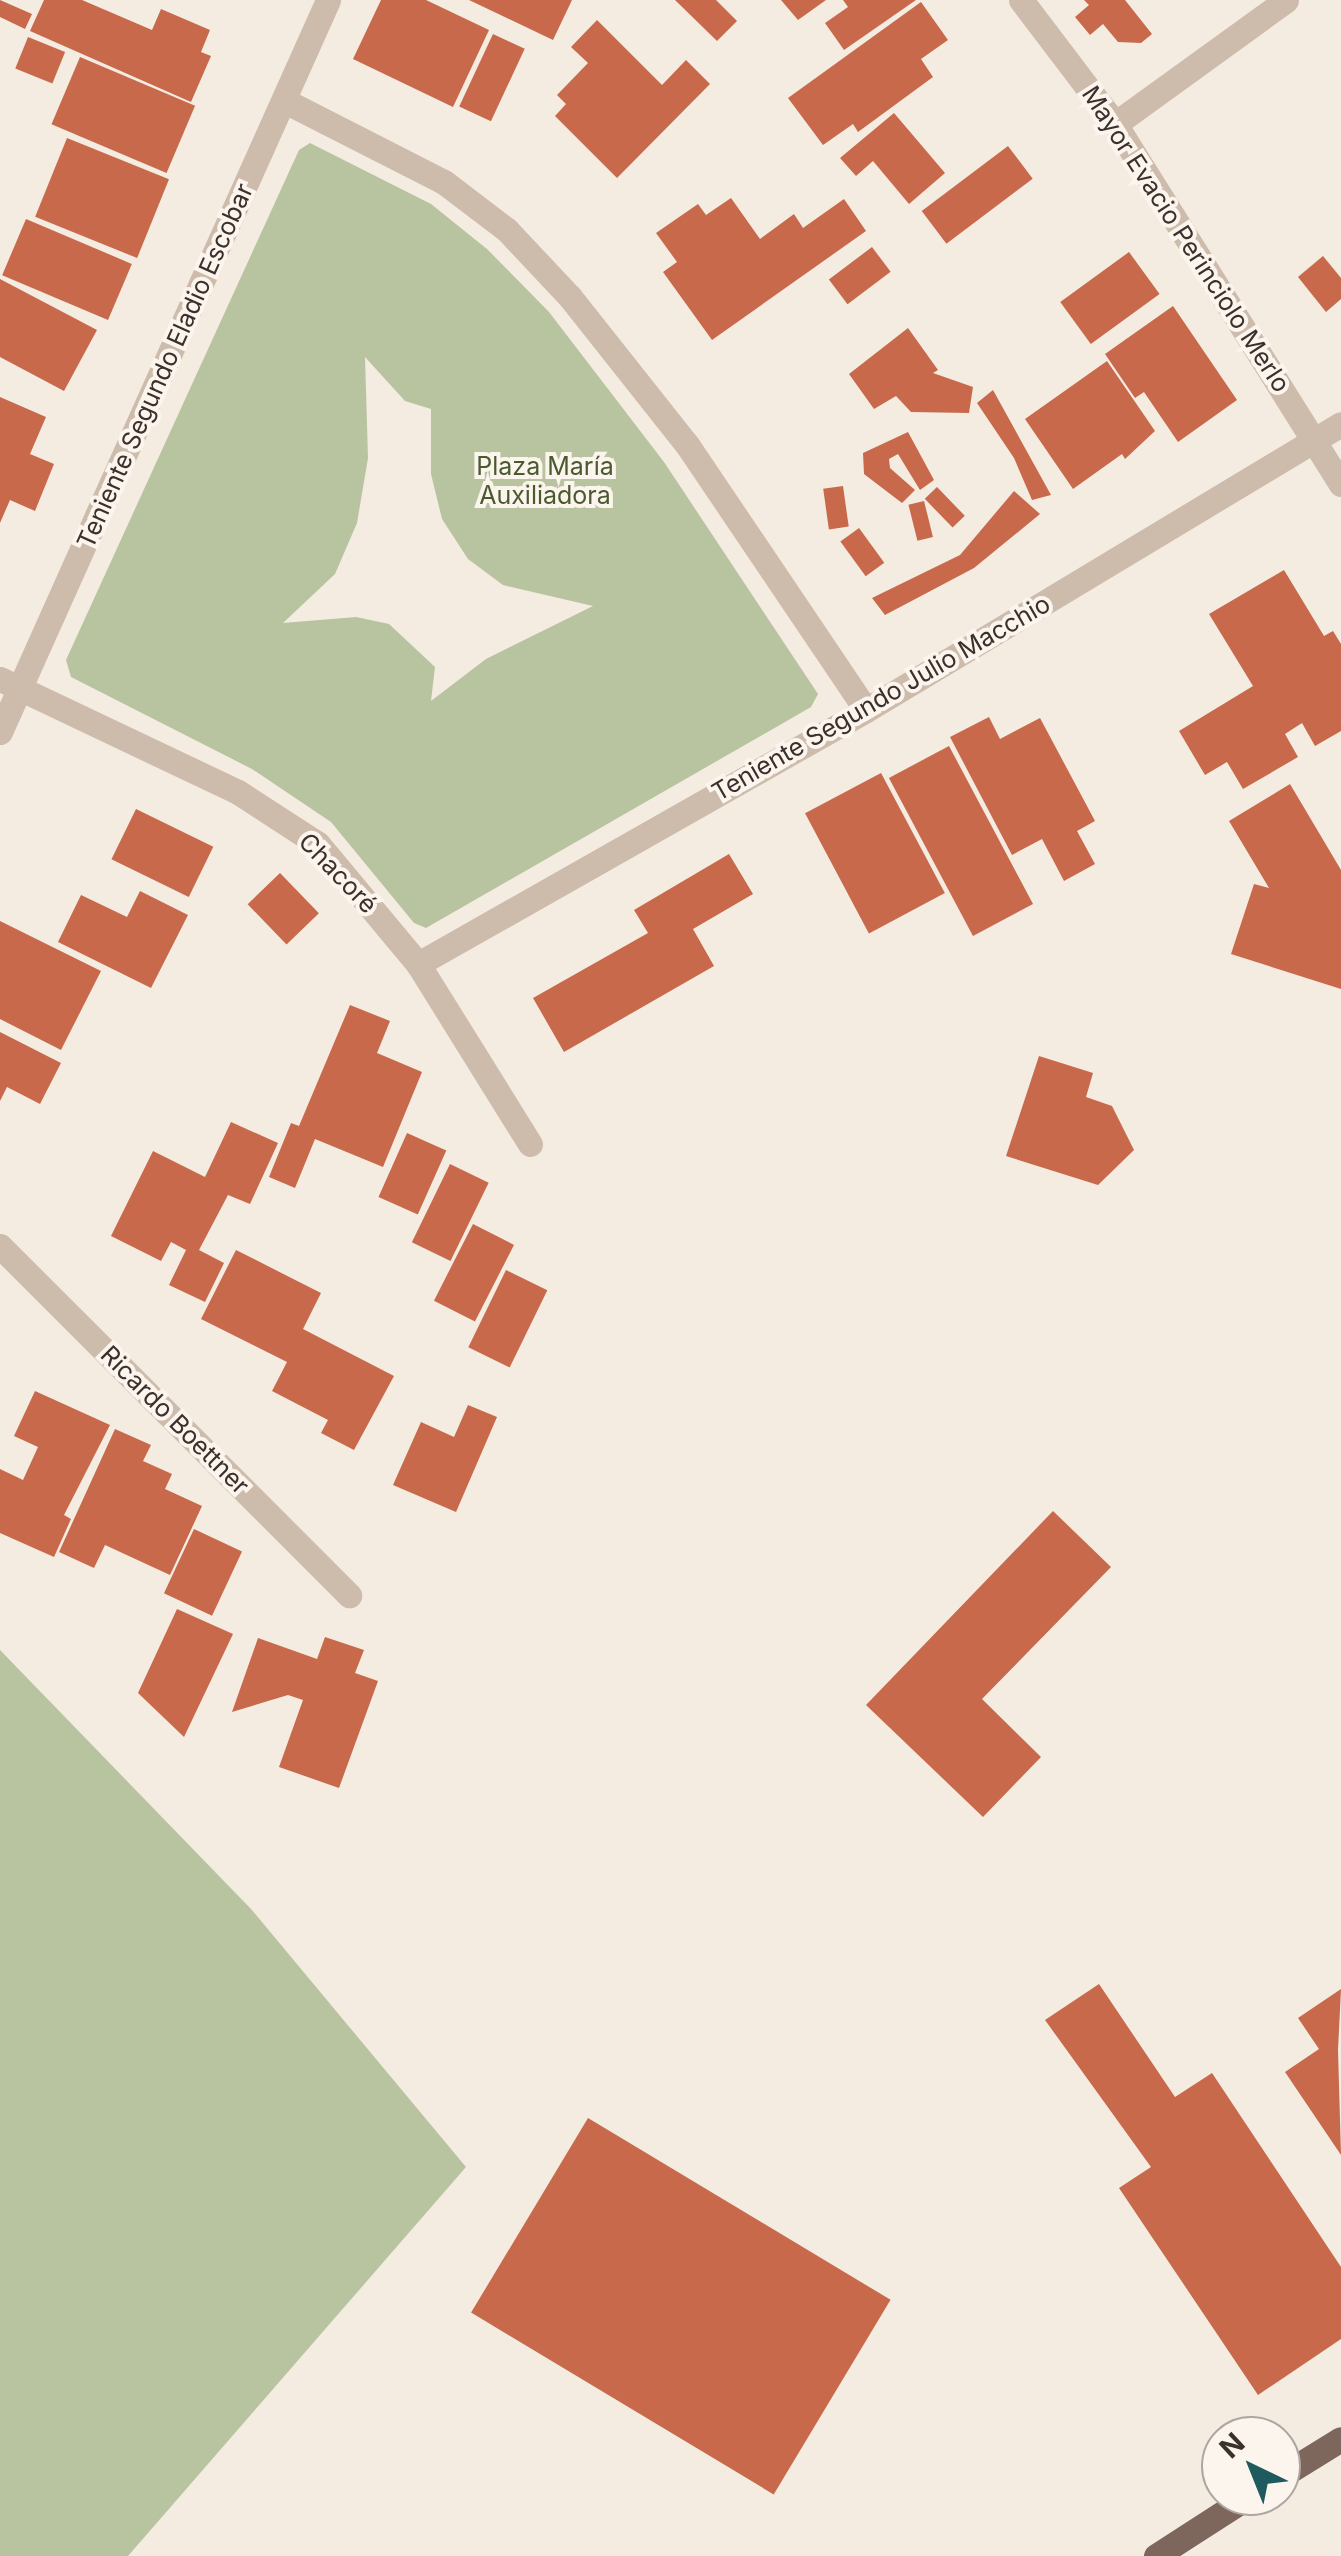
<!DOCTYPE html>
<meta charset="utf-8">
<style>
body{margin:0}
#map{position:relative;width:1341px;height:2556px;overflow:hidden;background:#f4ebe1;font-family:Inter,sans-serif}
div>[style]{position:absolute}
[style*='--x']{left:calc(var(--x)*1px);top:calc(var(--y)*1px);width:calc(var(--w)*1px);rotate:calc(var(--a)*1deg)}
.green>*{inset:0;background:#b8c4a0}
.building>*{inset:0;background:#c8694b;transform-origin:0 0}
.minor>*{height:25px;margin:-12.5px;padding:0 12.5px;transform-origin:12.5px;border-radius:12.5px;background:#cdbbac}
.major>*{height:25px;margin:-12.5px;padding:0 12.5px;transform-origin:12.5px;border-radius:12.5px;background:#7d675c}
span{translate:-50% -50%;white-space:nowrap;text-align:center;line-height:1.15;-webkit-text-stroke:8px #fbf5ee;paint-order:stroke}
.street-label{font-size:25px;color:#3b302b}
.park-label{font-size:25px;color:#4a5a2e}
.north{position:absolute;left:1201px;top:2416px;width:100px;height:100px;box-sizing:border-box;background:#fbf5ee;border:2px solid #aea6a0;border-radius:50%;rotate:317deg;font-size:28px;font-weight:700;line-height:40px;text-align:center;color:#3b302b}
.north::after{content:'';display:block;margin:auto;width:35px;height:45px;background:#1f5a5e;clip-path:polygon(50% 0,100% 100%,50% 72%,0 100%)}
</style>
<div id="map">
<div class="green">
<i style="clip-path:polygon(evenodd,310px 143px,431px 204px,487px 249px,549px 312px,664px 462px,818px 694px,811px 707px,426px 928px,414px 923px,331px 822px,252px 769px,71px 677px,66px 660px,299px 150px,310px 143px,365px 357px,405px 401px,431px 409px,431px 474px,442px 519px,468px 559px,503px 585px,593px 606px,486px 659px,431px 701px,435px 667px,389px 624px,356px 617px,283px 623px,335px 574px,357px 523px,368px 458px,365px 357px)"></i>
<i style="clip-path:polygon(0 1650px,251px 1909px,466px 2167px,128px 2556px,0 2556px)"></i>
</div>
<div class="building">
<i style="clip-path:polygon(0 0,32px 14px,25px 29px,0 17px)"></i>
<i style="clip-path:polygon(44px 0,82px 0,152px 30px,161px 9px,210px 30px,201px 52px,211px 56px,191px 102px,30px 31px)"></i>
<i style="clip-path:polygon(381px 0,426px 0,489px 30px,453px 107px,353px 59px)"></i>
<i style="clip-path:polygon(469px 0,572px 0,553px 40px)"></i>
<i style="clip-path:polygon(675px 0,716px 0,737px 21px,717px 41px)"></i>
<i style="clip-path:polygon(781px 0,826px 0,798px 20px)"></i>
<i style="clip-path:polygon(843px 0,916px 0,844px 50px,825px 23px,848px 7px)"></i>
<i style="clip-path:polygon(1084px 0,1125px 0,1152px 34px,1141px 43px,1118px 42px,1103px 24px,1090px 35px,1075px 17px,1089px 5px)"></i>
<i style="clip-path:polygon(921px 2px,948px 40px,921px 59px,933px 77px,858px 132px,853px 124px,823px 145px,788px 98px)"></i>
<i style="clip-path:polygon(597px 20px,662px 85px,686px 60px,710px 84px,617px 178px,555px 116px,566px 104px,557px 95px,588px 63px,571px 47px)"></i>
<i style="left:493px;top:34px;width:35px;height:80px;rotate:25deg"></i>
<i style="left:28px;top:37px;width:40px;height:34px;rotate:22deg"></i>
<i style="left:80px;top:57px;width:125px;height:73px;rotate:23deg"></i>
<i style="clip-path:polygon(894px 113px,945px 173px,909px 204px,873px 161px,856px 176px,840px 158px)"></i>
<i style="left:67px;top:138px;width:110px;height:85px;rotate:22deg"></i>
<i style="left:1008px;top:146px;width:41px;height:108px;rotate:53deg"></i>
<i style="clip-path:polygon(731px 198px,760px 239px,794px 214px,803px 228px,844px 199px,866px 231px,712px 340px,663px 272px,677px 262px,656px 233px,698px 204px,706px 215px)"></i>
<i style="left:26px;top:219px;width:115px;height:61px;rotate:23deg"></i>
<i style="left:872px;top:247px;width:31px;height:54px;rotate:53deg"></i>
<i style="left:1129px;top:252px;width:52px;height:85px;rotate:54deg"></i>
<i style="clip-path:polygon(1323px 256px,1341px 278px,1341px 299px,1326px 312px,1298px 277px)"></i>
<i style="clip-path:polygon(0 279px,97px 330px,64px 391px,0 357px)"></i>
<i style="clip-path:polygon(1173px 306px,1237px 400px,1178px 442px,1144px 392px,1135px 398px,1105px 354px)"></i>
<i style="clip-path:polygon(908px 328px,938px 370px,933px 373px,973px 387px,969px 413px,911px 412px,896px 396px,874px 409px,849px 374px)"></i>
<i style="clip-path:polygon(1107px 361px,1155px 431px,1125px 459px,1122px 454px,1073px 489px,1025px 419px)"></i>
<i style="clip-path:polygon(993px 390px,1051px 495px,1032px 500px,1014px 458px,977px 403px)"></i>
<i style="clip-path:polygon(0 397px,46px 417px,30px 454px,54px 464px,35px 511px,10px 500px,0 523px)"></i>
<i style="clip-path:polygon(908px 432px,934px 480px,920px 490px,898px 454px,889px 459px,890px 468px,915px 490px,902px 503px,864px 474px,863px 453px)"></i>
<i style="left:843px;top:486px;width:41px;height:20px;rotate:82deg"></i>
<i style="left:937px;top:487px;width:40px;height:17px;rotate:46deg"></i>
<i style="clip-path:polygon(1014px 491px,1040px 514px,974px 568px,885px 615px,872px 598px,960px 555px)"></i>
<i style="left:924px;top:501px;width:37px;height:16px;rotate:76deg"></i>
<i style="left:859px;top:528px;width:43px;height:23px;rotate:54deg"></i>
<i style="clip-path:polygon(1284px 570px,1324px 636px,1333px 631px,1341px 644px,1341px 731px,1315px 746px,1302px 723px,1285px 734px,1298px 757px,1243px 789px,1227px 762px,1205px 775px,1179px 731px,1253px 686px,1209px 614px)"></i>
<i style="clip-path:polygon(989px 717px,1000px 739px,1040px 718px,1095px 821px,1077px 831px,1095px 864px,1064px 881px,1042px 839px,1012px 855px,950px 737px)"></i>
<i style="left:949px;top:746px;width:179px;height:68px;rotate:62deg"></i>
<i style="left:881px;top:773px;width:136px;height:86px;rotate:62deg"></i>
<i style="clip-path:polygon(1290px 784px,1341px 870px,1341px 989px,1231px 954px,1254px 884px,1269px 888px,1229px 821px)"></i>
<i style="left:136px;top:809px;width:86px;height:56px;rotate:26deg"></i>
<i style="clip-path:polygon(729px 854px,753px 894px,693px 929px,714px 966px,564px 1052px,533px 998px,648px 933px,634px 910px)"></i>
<i style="left:280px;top:873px;width:56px;height:45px;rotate:46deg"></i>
<i style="clip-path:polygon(140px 891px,188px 915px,151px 988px,58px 942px,81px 895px,127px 917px)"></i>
<i style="clip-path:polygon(0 921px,101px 971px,61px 1050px,0 1019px)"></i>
<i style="clip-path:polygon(350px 1005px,390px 1021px,377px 1053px,422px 1072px,383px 1167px,315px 1139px,295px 1188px,269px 1177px,291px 1123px,299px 1126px)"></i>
<i style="clip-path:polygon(0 1032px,61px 1063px,40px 1104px,7px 1087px,0 1101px)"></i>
<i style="clip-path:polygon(1039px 1056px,1093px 1073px,1086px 1097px,1112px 1106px,1134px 1150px,1098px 1185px,1006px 1156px)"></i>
<i style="clip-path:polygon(231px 1122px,278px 1143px,250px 1204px,228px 1195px,199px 1250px,224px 1263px,205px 1302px,169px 1285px,186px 1250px,171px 1242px,161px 1261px,111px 1236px,153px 1151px,205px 1177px)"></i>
<i style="left:407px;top:1133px;width:43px;height:70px;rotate:24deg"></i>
<i style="left:450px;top:1164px;width:43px;height:87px;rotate:26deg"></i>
<i style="left:473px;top:1224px;width:46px;height:86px;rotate:27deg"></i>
<i style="clip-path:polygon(236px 1250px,321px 1293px,303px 1329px,394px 1376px,354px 1450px,321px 1433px,328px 1420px,272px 1391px,287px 1362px,201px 1319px)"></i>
<i style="left:506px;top:1270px;width:46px;height:86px;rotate:26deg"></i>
<i style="clip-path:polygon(35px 1391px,110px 1425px,64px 1515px,71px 1519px,54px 1557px,0 1533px,0 1469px,23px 1480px,38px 1447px,14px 1436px)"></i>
<i style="clip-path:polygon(468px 1405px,497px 1417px,456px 1512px,393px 1485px,421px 1422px,454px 1437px)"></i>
<i style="clip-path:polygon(115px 1429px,151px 1445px,143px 1461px,172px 1474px,165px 1489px,202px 1506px,170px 1575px,105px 1545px,94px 1568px,59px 1552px)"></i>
<i style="clip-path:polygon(1053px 1511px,1111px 1567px,982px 1699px,1041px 1757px,983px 1817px,866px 1705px)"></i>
<i style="left:194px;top:1529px;width:53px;height:71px;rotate:25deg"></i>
<i style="clip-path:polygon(177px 1609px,233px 1634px,184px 1737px,138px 1693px)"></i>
<i style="clip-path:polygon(325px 1637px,364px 1650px,355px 1673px,378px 1681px,339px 1788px,279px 1767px,303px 1700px,288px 1695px,232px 1712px,258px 1638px,317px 1659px)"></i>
<i style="clip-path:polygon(1099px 1984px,1175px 2097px,1212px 2073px,1341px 2267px,1341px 2339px,1258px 2395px,1119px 2188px,1151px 2167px,1045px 2020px)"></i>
<i style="clip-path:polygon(1341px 1989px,1338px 2050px,1341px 2155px,1285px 2072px,1319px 2049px,1298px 2018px)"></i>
<i style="left:588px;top:2118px;width:353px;height:227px;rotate:31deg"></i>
</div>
<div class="minor">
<i style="--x:1021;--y:0;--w:156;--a:52.8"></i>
<i style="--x:1115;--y:124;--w:425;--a:57.9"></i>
<i style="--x:285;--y:101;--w:178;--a:27"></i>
<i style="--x:444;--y:182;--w:79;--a:37.3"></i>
<i style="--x:507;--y:230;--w:92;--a:46.8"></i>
<i style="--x:570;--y:297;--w:190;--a:51.6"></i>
<i style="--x:688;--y:446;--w:318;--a:56"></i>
<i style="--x:1115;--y:124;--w:211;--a:-35.9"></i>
<i style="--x:0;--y:679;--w:263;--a:25.4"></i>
<i style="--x:238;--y:792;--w:95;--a:33"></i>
<i style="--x:318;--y:844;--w:156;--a:50.2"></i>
<i style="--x:418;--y:964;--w:212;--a:58.1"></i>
<i style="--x:0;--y:732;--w:802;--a:-65.86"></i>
<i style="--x:418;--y:964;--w:515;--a:-29.55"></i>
<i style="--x:866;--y:710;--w:554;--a:-31.05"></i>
<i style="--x:0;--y:1246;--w:494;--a:45"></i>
<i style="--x:1239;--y:2434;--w:2;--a:63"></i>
</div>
<div class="major">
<i style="--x:1281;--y:2476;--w:70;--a:-31.7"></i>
<i style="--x:1156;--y:2556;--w:111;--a:-32.8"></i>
</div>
<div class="street-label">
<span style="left:1186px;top:239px;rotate:57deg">Mayor Evacio Perinciolo Merlo</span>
<span style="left:165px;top:366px;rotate:-66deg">Teniente Segundo Eladio Escobar</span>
<span style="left:881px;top:698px;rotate:-30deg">Teniente Segundo Julio Macchio</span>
<span style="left:338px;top:873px;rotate:46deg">Chacoré</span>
<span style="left:175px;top:1420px;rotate:45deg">Ricardo Boettner</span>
</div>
<div class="park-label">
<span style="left:545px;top:481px">Plaza María<br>Auxiliadora</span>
</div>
<div class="north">N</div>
</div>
